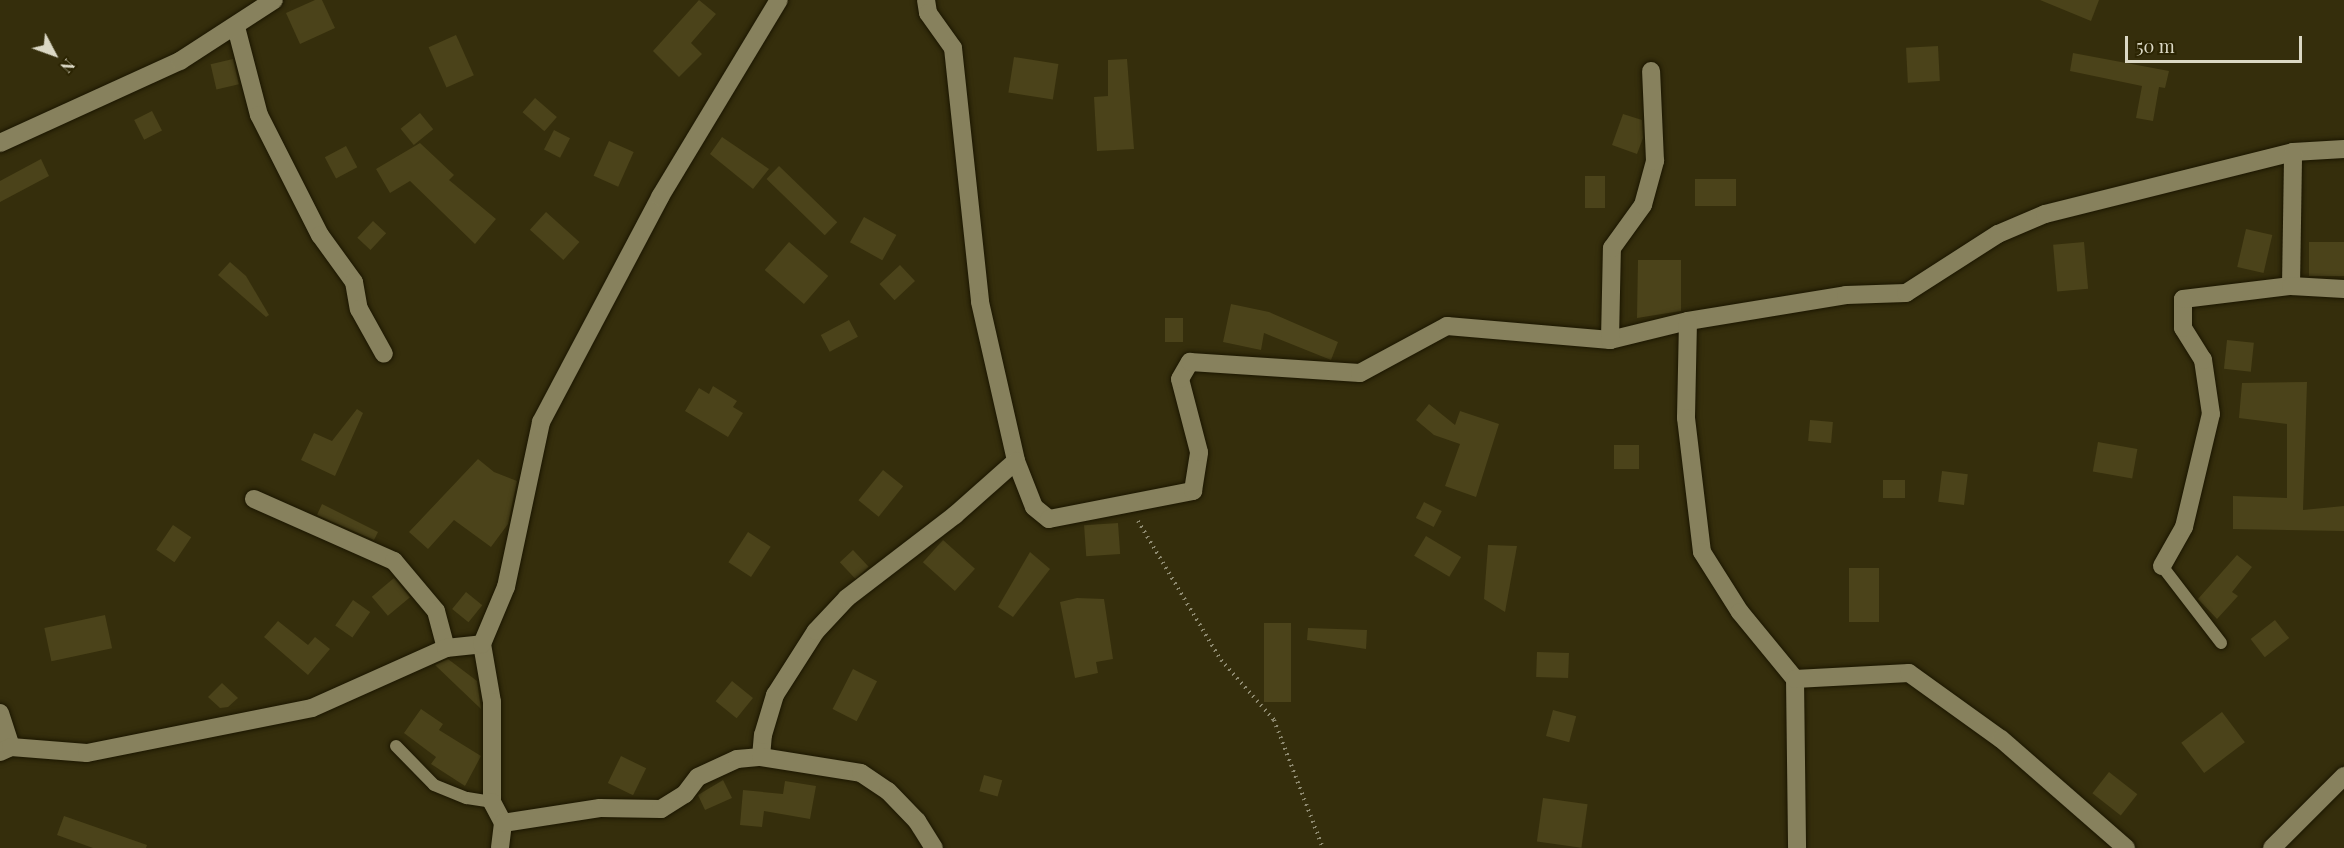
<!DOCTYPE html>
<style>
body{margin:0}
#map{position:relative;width:2344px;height:848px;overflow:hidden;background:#352e0c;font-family:"Playfair Display",serif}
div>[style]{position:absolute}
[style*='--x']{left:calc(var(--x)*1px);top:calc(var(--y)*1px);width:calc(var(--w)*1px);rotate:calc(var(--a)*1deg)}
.building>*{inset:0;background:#4b431a;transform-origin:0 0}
.path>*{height:4px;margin-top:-2px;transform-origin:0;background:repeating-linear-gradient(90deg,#8e8a70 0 1.5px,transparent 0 6px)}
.roads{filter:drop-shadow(0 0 2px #1b1600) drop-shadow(0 0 2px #1b1600)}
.service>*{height:12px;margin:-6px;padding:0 6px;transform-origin:6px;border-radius:6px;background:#87815d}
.minor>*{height:18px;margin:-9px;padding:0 9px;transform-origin:9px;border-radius:9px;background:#87815d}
span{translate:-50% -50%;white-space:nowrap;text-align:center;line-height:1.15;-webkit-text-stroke:5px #2b2402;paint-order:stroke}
.north{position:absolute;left:24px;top:24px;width:60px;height:60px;-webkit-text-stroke:4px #2b2402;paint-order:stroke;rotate:131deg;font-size:16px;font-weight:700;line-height:24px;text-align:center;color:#dbd8c5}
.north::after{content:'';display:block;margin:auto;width:21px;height:27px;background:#dbd8c5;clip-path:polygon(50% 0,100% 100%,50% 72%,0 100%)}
.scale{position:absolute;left:2125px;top:36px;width:177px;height:27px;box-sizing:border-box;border:3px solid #dbd8c5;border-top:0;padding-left:8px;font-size:18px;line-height:21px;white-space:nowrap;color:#dbd8c5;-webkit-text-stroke:4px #2b2402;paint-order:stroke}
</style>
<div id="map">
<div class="building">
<i style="clip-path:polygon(315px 0,322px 0,335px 28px,300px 44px,286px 13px)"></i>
<i style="clip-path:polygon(699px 0,716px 14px,691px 43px,702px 54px,679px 77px,653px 51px)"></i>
<i style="clip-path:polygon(2040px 0,2099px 0,2091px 21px)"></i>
<i style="left:456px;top:35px;width:44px;height:30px;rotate:66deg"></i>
<i style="left:1938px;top:46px;width:35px;height:32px;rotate:87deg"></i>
<i style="clip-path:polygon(2073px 53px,2169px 71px,2165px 88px,2159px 87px,2153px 121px,2136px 118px,2142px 86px,2070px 71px)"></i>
<i style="left:1014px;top:57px;width:45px;height:36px;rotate:9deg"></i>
<i style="left:233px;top:59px;width:26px;height:23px;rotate:77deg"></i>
<i style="clip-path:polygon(1127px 59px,1134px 149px,1097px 151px,1094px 97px,1108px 96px,1108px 60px)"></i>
<i style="left:535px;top:98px;width:29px;height:19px;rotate:41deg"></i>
<i style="left:152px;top:111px;width:22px;height:20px;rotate:63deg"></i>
<i style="left:420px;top:113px;width:21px;height:25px;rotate:51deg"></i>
<i style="clip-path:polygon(1623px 114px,1642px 120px,1643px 138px,1637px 154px,1612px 145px)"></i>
<i style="left:554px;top:130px;width:18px;height:22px;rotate:27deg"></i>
<i style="clip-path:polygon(722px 137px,769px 169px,753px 189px,710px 154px)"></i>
<i style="left:609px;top:141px;width:27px;height:38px;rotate:24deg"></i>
<i style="clip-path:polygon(420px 143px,454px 175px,449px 180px,496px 219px,475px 244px,410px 181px,390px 193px,376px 169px)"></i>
<i style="left:346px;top:146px;width:24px;height:24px;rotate:62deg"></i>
<i style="clip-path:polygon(41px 159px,49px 176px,0 202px,0 181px)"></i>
<i style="left:779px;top:166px;width:81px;height:18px;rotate:44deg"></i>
<i style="left:1585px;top:176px;width:20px;height:32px"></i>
<i style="left:1695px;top:179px;width:41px;height:27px"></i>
<i style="left:546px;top:212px;width:45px;height:24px;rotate:42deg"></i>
<i style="left:864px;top:217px;width:37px;height:29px;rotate:29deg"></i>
<i style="left:373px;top:221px;width:18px;height:23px;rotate:43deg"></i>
<i style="left:2246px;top:229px;width:27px;height:39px;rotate:13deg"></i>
<i style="left:789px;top:242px;width:52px;height:37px;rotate:41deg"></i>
<i style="left:2084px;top:242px;width:47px;height:31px;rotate:85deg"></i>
<i style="left:2309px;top:242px;width:35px;height:34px"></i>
<i style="clip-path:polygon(1638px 260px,1681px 260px,1681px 311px,1637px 318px)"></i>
<i style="clip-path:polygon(230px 262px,246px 276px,269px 315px,266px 317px,218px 275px)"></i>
<i style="left:900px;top:265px;width:22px;height:28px;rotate:47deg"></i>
<i style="clip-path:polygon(1231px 304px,1269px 312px,1338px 342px,1331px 360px,1264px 333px,1261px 350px,1223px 342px)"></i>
<i style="left:1165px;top:318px;width:18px;height:24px"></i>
<i style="left:849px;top:320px;width:19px;height:32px;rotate:62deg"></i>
<i style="left:2227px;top:340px;width:27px;height:29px;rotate:6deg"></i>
<i style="clip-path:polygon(2307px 382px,2303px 510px,2344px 506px,2344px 531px,2233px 529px,2233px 496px,2287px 498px,2287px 424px,2239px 418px,2242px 383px)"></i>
<i style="clip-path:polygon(713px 386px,737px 401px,733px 407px,743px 413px,728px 437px,685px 411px,699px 388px,709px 394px)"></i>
<i style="clip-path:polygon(1429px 404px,1455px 425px,1460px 411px,1499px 424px,1476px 497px,1445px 486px,1460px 444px,1434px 435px,1416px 420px)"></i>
<i style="clip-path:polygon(357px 409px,363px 413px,335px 476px,301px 460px,314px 433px,332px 441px)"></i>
<i style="left:1810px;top:420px;width:23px;height:21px;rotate:5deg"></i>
<i style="left:2098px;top:442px;width:40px;height:30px;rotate:10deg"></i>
<i style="left:1614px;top:445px;width:25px;height:24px"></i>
<i style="clip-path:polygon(478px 459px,494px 472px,517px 481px,508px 524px,491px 547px,454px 520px,428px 549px,409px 532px)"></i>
<i style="left:883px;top:470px;width:26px;height:39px;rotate:39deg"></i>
<i style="left:1942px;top:471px;width:26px;height:31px;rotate:7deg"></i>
<i style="left:1905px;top:480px;width:18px;height:22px;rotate:90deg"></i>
<i style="left:1424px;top:502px;width:20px;height:18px;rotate:27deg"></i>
<i style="clip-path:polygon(322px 504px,378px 532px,374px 540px,317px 515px)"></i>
<i style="left:1118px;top:523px;width:31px;height:34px;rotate:86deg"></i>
<i style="left:173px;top:525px;width:22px;height:30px;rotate:34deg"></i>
<i style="left:748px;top:532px;width:27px;height:36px;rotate:33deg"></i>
<i style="left:1426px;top:536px;width:41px;height:23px;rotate:31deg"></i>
<i style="left:943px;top:540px;width:43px;height:30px;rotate:42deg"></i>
<i style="clip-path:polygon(1488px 545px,1517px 546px,1505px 612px,1484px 599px)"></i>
<i style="left:853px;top:550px;width:23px;height:18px;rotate:47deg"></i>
<i style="clip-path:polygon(1030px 552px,1050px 569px,1013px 617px,998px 607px)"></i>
<i style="clip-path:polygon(2237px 555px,2252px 567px,2232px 592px,2238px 596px,2217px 619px,2198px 599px)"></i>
<i style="left:1849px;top:568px;width:30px;height:54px"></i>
<i style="left:394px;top:578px;width:25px;height:29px;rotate:50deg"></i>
<i style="left:466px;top:592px;width:21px;height:22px;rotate:39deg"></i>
<i style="clip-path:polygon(1077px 598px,1104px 599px,1113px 659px,1096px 662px,1098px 673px,1075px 678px,1060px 602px)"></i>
<i style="left:353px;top:600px;width:21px;height:31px;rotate:35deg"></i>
<i style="left:105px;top:615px;width:34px;height:62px;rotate:78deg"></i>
<i style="left:2275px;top:620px;width:23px;height:31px;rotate:52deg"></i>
<i style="clip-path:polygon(278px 621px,308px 645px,315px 637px,330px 649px,308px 675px,264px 637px)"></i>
<i style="left:1291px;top:623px;width:79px;height:27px;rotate:90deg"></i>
<i style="clip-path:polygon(1308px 628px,1367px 630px,1366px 649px,1307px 640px)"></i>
<i style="left:1537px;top:652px;width:32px;height:25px;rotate:2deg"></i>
<i style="clip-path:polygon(448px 659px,477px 681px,481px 709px,435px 665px)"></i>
<i style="left:853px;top:669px;width:27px;height:45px;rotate:27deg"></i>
<i style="left:732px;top:681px;width:27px;height:26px;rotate:39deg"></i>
<i style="clip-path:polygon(222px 683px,238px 698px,228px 707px,220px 708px,208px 697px)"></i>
<i style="clip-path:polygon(421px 709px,443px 724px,439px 730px,481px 756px,465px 786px,431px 764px,436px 757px,404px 733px)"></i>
<i style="left:1553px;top:710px;width:24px;height:27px;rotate:15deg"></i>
<i style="left:2222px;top:712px;width:38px;height:51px;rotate:53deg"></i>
<i style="left:621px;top:756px;width:28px;height:30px;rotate:26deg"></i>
<i style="left:2109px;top:772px;width:36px;height:27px;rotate:38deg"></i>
<i style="left:984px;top:775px;width:19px;height:17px;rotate:16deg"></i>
<i style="clip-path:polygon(723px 780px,732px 798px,705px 810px,698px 795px)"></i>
<i style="clip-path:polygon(785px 781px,816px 786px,810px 819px,764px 811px,762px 827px,740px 825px,743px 790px,783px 794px)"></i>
<i style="left:1543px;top:798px;width:45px;height:44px;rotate:8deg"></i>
<i style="clip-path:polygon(64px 816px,147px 845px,146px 848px,93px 848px,57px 835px)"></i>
</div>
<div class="path">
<i style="--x:1138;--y:521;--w:162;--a:59.2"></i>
<i style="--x:1221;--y:660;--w:80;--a:48.5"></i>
<i style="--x:1274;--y:720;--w:137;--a:69.1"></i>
</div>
<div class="roads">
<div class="service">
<i style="--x:2162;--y:566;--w:97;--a:52.5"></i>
<i style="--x:396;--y:746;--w:54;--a:45.7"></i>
<i style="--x:434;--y:785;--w:35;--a:22"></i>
<i style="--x:467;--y:798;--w:25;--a:9"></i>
</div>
<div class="minor">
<i style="--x:926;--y:0;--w:13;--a:81"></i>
<i style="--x:928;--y:13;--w:43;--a:54.5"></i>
<i style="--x:953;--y:48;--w:255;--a:83.9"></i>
<i style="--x:980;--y:302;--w:163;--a:77.2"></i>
<i style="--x:1016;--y:461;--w:49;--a:68.6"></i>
<i style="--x:1034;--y:507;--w:19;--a:39"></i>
<i style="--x:1049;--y:519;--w:147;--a:-11"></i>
<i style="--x:1193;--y:491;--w:39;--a:-81"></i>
<i style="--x:1199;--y:452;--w:75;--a:-104.6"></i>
<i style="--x:1180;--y:379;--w:20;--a:-60"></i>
<i style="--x:1190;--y:362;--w:170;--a:3.7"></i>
<i style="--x:1360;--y:373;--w:99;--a:-28.4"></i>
<i style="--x:1447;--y:326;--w:164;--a:4.9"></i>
<i style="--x:1610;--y:340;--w:80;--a:-13.7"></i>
<i style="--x:1688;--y:321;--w:160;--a:-9.3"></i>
<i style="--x:1846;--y:295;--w:60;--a:-1.9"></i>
<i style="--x:1906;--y:293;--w:109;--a:-32.7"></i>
<i style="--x:1998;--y:234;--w:51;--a:-23.1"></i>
<i style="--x:2045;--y:214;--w:256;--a:-14"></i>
<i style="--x:2293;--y:152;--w:51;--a:-3.4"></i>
<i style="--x:236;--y:27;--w:91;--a:75.4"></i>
<i style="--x:259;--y:115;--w:135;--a:63.1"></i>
<i style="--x:320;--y:235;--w:58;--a:54.1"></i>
<i style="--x:354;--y:282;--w:27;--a:80"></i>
<i style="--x:359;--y:309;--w:51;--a:60.9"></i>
<i style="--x:0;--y:143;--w:198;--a:-24.5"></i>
<i style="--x:180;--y:61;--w:112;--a:-33"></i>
<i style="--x:2291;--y:286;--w:134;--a:-89.1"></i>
<i style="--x:1688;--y:321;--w:97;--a:91.2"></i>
<i style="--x:1686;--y:418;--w:135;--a:83.2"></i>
<i style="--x:1702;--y:552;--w:71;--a:57.7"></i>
<i style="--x:1740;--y:612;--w:87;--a:50.6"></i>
<i style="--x:1795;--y:679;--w:169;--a:89.3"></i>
<i style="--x:1610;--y:340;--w:92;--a:-88.8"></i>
<i style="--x:1612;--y:248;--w:53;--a:-54.2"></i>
<i style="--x:1643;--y:205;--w:46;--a:-74.7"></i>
<i style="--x:1655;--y:161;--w:90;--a:-92.5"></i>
<i style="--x:254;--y:499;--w:153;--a:23.9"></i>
<i style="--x:394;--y:561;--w:65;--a:50"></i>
<i style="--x:436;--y:611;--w:38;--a:75"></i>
<i style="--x:2162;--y:566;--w:45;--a:-60.6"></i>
<i style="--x:2184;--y:527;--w:116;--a:-76.6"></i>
<i style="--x:2211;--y:414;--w:55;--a:-98.4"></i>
<i style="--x:2203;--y:360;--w:38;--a:-122"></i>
<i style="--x:2183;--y:328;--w:29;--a:-90"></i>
<i style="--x:2183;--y:299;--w:109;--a:-6.9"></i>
<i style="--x:2291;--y:286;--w:53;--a:3.2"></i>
<i style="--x:482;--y:644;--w:59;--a:80.2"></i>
<i style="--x:492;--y:702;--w:100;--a:90"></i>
<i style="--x:492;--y:802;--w:24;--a:62"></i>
<i style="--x:503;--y:823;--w:25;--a:97"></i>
<i style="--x:1795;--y:679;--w:114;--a:-3"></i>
<i style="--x:1909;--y:673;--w:113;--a:35.7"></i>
<i style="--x:2001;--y:739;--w:166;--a:41.1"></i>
<i style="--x:0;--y:713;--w:36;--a:72"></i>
<i style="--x:0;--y:752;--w:12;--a:-24"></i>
<i style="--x:11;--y:747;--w:76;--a:4.5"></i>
<i style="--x:87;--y:753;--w:229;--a:-11.3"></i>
<i style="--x:312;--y:708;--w:147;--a:-24.1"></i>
<i style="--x:446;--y:648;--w:36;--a:-6"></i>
<i style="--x:482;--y:644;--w:62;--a:-67.2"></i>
<i style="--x:506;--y:587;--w:169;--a:-78"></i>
<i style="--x:541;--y:422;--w:255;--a:-62.1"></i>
<i style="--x:660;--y:197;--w:230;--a:-58.9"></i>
<i style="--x:761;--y:757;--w:22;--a:-85"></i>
<i style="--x:763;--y:735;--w:42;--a:-73.3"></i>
<i style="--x:775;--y:695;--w:76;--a:-57.4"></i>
<i style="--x:816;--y:631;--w:45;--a:-46.8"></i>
<i style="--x:847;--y:598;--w:136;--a:-37.5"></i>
<i style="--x:955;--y:515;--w:81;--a:-41.5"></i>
<i style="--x:503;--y:823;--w:98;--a:-8.8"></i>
<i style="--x:600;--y:808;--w:61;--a:0.9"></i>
<i style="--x:661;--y:809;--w:28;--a:-32"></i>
<i style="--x:685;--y:794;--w:21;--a:-53"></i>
<i style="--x:698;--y:777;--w:43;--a:-24.8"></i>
<i style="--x:737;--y:759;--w:24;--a:-5"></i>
<i style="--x:761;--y:757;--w:101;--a:9.1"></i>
<i style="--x:861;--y:773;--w:32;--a:34"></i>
<i style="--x:888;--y:791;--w:42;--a:46"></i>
<i style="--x:917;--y:821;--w:32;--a:58"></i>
<i style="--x:2272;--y:848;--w:102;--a:-45"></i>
</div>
</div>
<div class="north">N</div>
<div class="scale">50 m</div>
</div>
